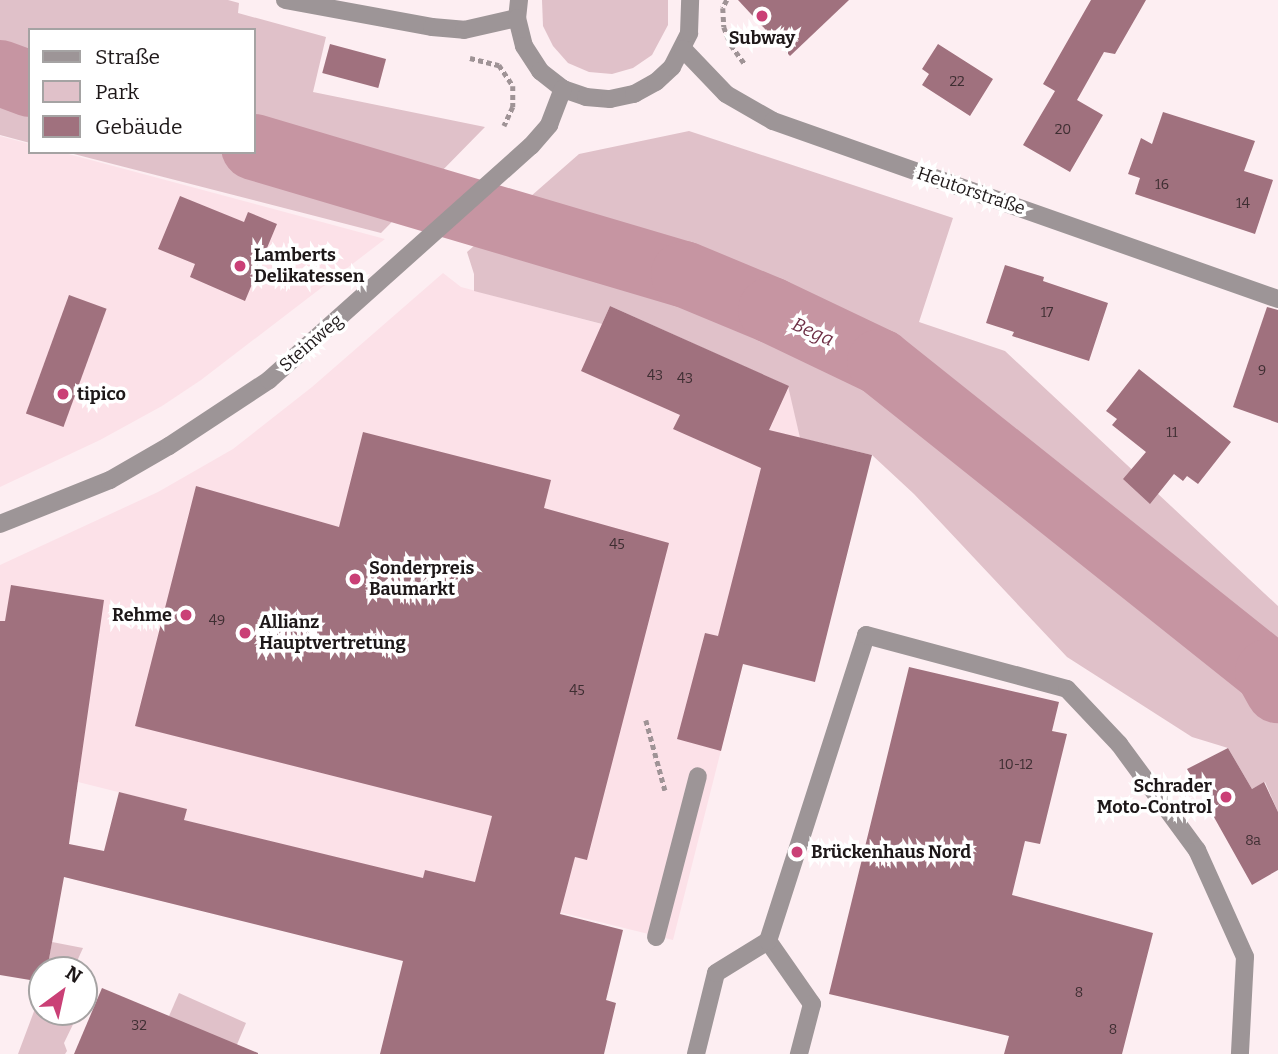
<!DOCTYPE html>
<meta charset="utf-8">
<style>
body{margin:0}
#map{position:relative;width:1278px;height:1054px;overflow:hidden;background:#fdeef2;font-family:Bitter,serif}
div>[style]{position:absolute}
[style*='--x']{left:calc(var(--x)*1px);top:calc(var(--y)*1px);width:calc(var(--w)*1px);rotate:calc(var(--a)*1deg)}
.built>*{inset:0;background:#fce1e8}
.green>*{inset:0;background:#e0c1c9}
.river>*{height:66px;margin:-33px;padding:0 33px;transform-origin:33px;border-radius:33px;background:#c695a2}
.building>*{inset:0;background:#a0717e;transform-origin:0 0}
.path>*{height:4.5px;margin-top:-2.25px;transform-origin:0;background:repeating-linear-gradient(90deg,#9f9396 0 5px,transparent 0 8.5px)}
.minor>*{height:18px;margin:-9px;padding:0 9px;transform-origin:9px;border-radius:9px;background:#9d9597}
.dots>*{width:19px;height:19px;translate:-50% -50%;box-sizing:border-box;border:4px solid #fff;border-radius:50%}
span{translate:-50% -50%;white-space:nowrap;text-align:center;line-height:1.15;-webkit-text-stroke:7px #fff;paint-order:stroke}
.number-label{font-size:14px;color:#3e2e32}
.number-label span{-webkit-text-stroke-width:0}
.poi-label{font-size:18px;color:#1e1819;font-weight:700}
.left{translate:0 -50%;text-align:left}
.right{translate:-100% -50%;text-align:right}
.street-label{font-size:18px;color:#1e1819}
.water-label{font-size:19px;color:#6e2f45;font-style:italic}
.legend{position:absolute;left:28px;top:28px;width:228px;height:126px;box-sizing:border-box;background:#fff;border:2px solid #a5a3a3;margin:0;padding:9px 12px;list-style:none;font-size:21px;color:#1e1819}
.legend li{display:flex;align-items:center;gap:14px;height:35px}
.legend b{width:35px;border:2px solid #a5a3a3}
.north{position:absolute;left:28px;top:956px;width:70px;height:70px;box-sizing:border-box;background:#fff;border:2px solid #a5a3a3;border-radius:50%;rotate:33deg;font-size:19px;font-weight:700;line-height:28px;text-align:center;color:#1e1819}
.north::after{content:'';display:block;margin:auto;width:24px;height:32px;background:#ca4076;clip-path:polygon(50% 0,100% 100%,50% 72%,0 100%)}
</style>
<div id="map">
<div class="built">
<i style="clip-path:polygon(0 136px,30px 144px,30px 152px,61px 152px,385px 239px,201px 380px,162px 406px,100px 440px,0 487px)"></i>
<i style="clip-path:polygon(443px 273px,461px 287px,601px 324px,610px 306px,789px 386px,800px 438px,673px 940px,184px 820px,186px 809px,78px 782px,0 780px,0 565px,158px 492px,233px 449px,312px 387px)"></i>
</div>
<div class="green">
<i style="clip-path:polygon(0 0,228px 0,239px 3px,238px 13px,326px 37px,313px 92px,485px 127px,381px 233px,66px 152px,254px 152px,254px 30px,30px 30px,30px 143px,0 135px)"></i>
<i style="clip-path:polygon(542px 0,668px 0,668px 25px,652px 55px,633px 68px,612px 74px,589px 72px,568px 63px,553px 46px,543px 26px)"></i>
<i style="clip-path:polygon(689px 131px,953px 218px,919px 322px,1005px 351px,1278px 606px,1278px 812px,1265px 782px,1252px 789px,1228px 748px,1192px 737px,1067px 657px,914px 494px,872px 455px,800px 438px,788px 386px,610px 306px,602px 324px,474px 291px,474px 274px,467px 252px,579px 154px)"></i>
<i style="clip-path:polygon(52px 942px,83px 948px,73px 970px,47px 970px)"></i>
<i style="clip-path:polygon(42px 990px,42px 1012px,79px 1012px,64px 1043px,67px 1051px,65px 1054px,18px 1054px)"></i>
<i style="clip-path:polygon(179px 993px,246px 1023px,233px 1054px,169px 1016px)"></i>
</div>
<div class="river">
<i style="--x:0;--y:73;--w:32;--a:20"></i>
<i style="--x:254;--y:147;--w:448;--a:16.5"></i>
<i style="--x:684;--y:274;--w:94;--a:22.5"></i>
<i style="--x:771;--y:310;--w:121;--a:25.5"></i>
<i style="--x:880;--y:362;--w:497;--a:38.6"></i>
<i style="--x:1268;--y:672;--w:21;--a:61"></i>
</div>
<div class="building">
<i style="clip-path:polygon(738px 0,849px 0,790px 56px)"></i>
<i style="clip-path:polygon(1091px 0,1146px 0,1115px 54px,1104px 52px,1077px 100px,1103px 115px,1070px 172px,1023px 145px,1055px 91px,1043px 84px)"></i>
<i style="left:330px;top:44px;width:58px;height:30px;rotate:15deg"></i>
<i style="clip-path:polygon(938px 44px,993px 79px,970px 116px,922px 85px,929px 74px,922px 69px)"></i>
<i style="clip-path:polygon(1163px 112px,1255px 141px,1244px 171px,1273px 180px,1255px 234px,1135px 194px,1140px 178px,1128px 174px,1141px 138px,1152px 144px)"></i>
<i style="clip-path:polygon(180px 196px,244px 222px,248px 212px,277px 224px,245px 301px,190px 277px,195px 264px,158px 249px)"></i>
<i style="clip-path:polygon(1005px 265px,1044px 277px,1043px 281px,1108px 303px,1089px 361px,1012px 336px,1014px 332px,986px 323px)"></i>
<i style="left:69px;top:295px;width:40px;height:126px;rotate:20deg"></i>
<i style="clip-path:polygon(610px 306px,789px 386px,769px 430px,872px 455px,815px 682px,743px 664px,721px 751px,677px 739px,705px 633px,718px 636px,761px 468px,673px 429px,680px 415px,581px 371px)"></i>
<i style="clip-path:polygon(1267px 307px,1278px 310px,1278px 423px,1233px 407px)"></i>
<i style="clip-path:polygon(1139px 369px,1231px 442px,1198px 484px,1187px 476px,1183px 481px,1174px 474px,1150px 504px,1123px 479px,1146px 452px,1112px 425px,1117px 419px,1106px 411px)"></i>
<i style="clip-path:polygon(363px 432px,551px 480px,544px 508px,669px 543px,587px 860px,575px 857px,560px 914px,623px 930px,606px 1000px,616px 1003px,604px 1054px,380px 1054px,403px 961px,64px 877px,47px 970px,42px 970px,42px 982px,0 975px,0 621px,5px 621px,11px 585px,104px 600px,69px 844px,104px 851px,119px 792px,187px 809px,184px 820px,423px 878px,425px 870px,475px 882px,492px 816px,135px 726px,196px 486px,339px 527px)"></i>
<i style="clip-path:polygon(909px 667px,1059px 702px,1052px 731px,1067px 734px,1040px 844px,1025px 841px,1012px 895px,1153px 933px,1122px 1054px,1004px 1054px,1009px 1036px,829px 994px)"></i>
<i style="clip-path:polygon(1228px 748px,1252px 789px,1264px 782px,1278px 812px,1278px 870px,1252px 885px,1187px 769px)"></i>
<i style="clip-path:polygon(102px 988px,258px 1053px,258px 1054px,74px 1054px)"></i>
</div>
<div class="path">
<i style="--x:727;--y:0;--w:9;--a:117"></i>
<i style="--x:723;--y:8;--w:19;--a:87"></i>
<i style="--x:724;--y:27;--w:19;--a:69"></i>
<i style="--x:731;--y:45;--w:24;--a:54"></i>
<i style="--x:470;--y:58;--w:30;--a:14"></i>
<i style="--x:499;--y:65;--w:25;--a:56"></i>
<i style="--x:513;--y:86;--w:21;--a:90"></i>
<i style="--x:513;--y:107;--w:21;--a:115"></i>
<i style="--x:646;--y:720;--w:73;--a:74.8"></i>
</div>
<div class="minor">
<i style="--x:285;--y:0;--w:149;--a:10.4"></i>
<i style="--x:432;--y:27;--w:32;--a:5"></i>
<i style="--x:464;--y:30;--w:54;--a:-12.8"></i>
<i style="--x:519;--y:0;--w:18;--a:96"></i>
<i style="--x:517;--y:18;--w:29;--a:76"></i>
<i style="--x:524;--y:46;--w:30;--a:57"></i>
<i style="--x:540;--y:71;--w:29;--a:38"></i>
<i style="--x:563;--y:89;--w:24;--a:19"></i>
<i style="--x:586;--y:97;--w:24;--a:5"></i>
<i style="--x:610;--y:99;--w:25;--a:-12"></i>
<i style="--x:634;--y:94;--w:25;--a:-29"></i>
<i style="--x:656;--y:82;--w:22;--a:-43"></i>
<i style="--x:672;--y:67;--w:38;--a:-63"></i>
<i style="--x:689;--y:33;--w:33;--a:-88"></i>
<i style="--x:683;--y:49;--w:62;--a:46.3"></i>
<i style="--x:726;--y:94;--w:54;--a:29.9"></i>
<i style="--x:773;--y:121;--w:535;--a:19.42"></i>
<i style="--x:0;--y:524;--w:118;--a:-21.8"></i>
<i style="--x:110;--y:480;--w:68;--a:-30"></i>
<i style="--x:169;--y:446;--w:120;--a:-33.4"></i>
<i style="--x:269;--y:380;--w:351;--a:-41.8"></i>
<i style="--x:531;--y:146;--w:28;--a:-49"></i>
<i style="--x:549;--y:125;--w:39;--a:-69"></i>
<i style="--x:656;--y:937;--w:166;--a:-75.4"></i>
<i style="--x:768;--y:941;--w:77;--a:55.1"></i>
<i style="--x:812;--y:1004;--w:52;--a:104.6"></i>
<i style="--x:696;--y:1054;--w:83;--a:-76.1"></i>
<i style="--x:716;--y:973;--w:61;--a:-31.6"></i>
<i style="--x:768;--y:941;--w:321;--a:-72.2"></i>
<i style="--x:866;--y:635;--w:208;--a:15"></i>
<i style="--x:1067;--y:689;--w:76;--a:46.6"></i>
<i style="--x:1119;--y:744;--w:132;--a:53.7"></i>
<i style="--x:1197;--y:850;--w:117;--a:65.8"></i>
<i style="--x:1245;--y:957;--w:97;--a:93"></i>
</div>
<div class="dots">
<i style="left:762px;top:16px;background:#ca4076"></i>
<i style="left:240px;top:266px;background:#ca4076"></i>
<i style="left:63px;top:394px;background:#ca4076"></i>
<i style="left:355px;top:579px;background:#ca4076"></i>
<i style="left:186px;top:615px;background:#ca4076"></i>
<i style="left:245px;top:633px;background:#ca4076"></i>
<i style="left:1226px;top:797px;background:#ca4076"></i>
<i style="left:797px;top:852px;background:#ca4076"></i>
</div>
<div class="number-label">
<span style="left:957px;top:82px">22</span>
<span style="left:1063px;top:130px">20</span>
<span style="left:1162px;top:185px">16</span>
<span style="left:1243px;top:204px">14</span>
<span style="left:1047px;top:313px">17</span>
<span style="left:1262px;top:371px">9</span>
<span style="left:655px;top:376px">43</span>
<span style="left:685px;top:379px">43</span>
<span style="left:1172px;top:433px">11</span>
<span style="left:617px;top:545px">45</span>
<span style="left:217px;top:621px">49</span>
<span style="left:577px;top:691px">45</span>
<span style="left:1016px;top:765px">10-12</span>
<span style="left:1253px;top:841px">8a</span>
<span style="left:1079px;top:993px">8</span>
<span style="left:139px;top:1026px">32</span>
<span style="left:1113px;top:1030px">8</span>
</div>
<div class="poi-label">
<span style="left:762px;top:38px">Subway</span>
<span class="left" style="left:254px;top:266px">Lamberts<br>Delikatessen</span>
<span class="left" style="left:77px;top:394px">tipico</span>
<span class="left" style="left:369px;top:579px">Sonderpreis<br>Baumarkt</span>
<span class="right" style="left:172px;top:615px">Rehme</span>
<span class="left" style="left:259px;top:633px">Allianz<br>Hauptvertretung</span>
<span class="right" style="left:1212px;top:797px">Schrader<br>Moto-Control</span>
<span class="left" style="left:811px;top:852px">Brückenhaus Nord</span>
</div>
<div class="street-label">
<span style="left:971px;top:191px;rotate:19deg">Heutorstraße</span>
<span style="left:311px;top:343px;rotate:-41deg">Steinweg</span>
</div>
<div class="water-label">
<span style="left:813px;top:332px;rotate:24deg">Bega</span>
</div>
<ul class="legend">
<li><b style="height:9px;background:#9d9597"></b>Straße</li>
<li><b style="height:19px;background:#e0c1c9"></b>Park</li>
<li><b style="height:19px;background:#a0717e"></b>Gebäude</li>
</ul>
<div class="north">N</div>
</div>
